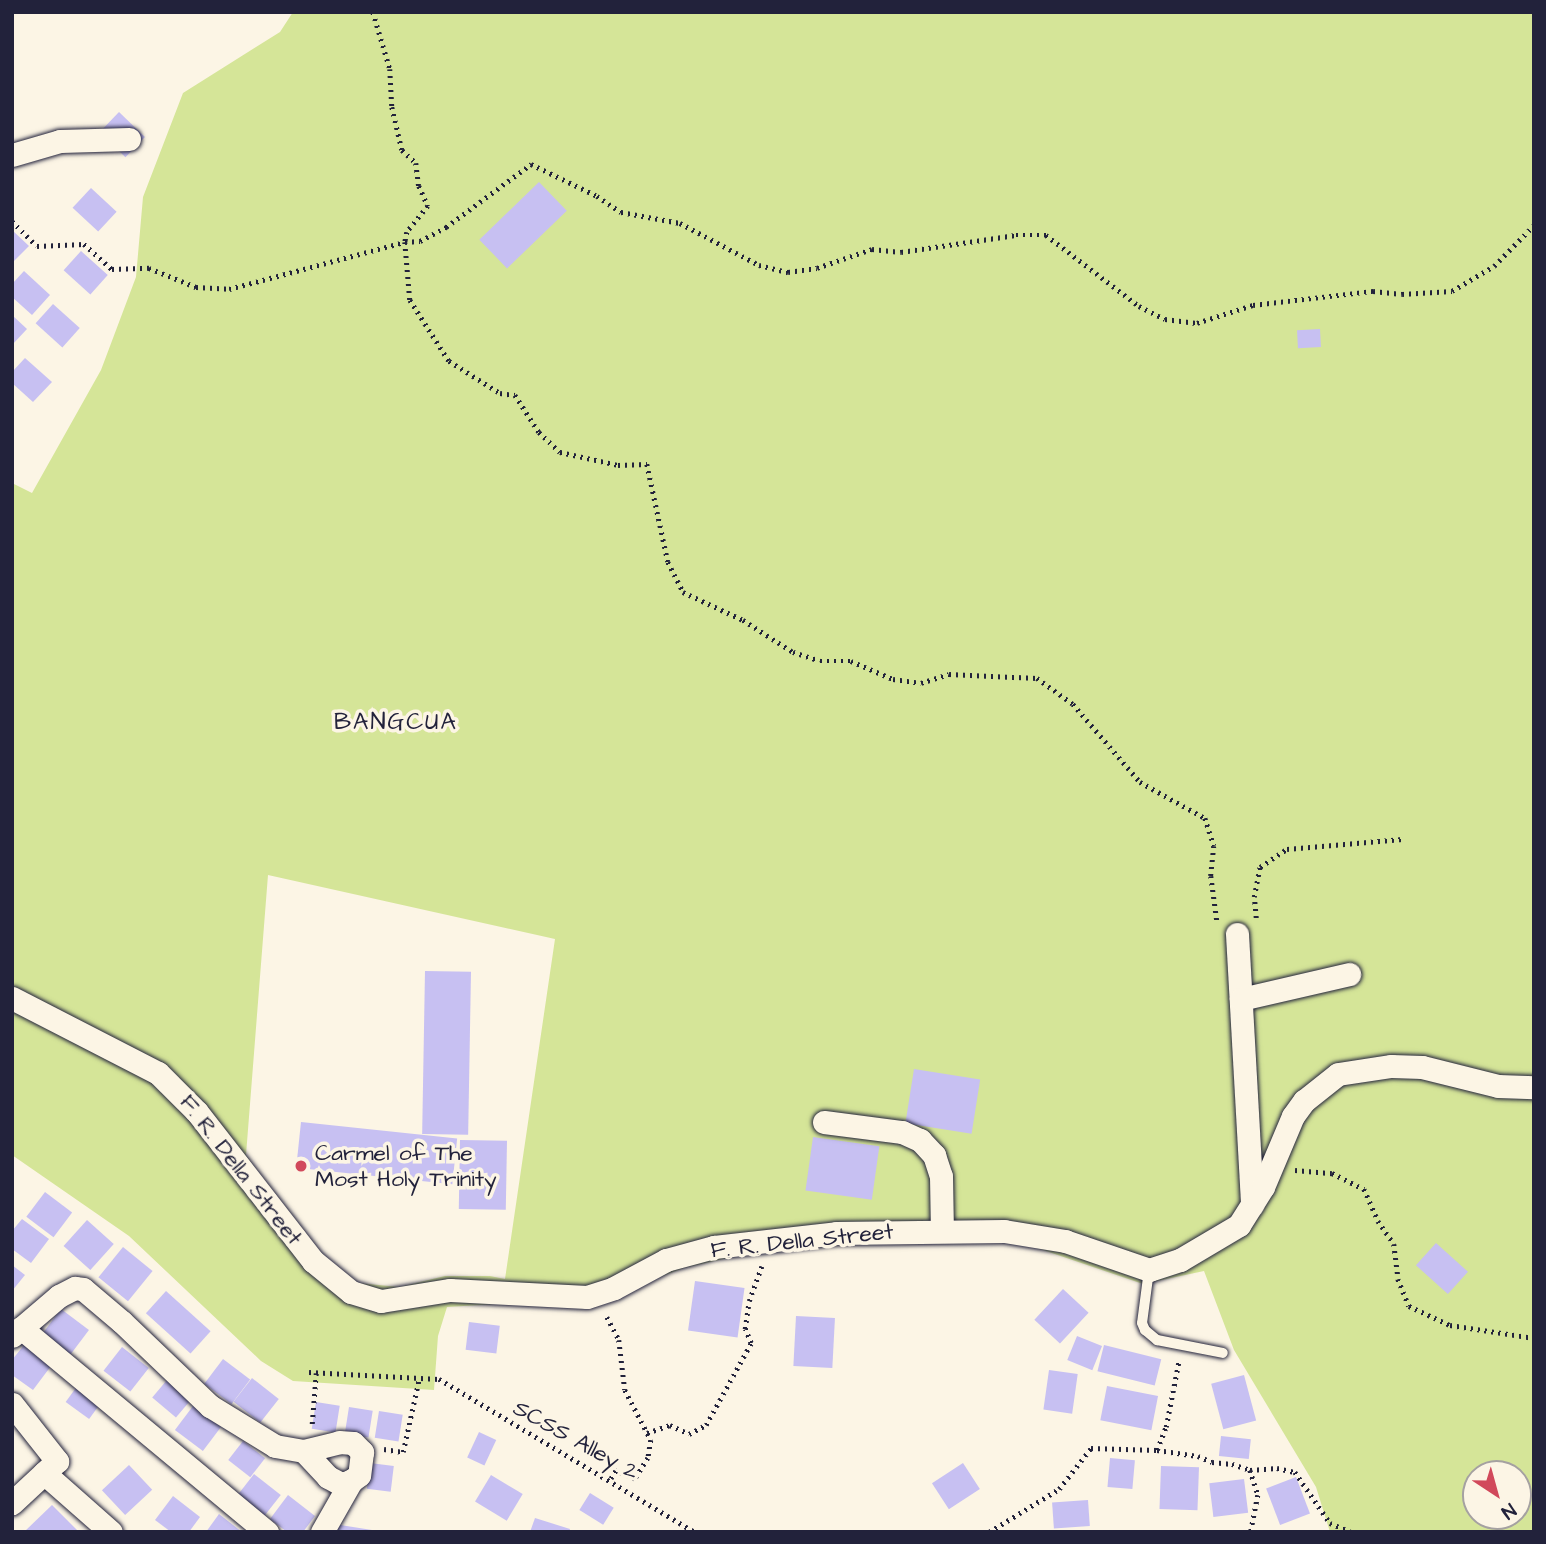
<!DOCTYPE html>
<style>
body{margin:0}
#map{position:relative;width:1546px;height:1544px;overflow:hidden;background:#fcf5e5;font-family:"Architects Daughter",sans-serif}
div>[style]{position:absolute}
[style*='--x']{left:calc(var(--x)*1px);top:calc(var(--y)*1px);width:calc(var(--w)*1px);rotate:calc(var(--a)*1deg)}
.green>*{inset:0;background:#d5e598}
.building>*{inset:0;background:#c7c0f2;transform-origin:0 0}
.path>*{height:4.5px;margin-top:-2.25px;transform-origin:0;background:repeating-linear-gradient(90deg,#22223b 0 2px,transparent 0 7px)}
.roads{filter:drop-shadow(0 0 2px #22223b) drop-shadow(0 0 2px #22223b)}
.service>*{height:10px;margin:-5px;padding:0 5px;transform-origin:5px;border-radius:5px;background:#fcf5e5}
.minor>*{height:23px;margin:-11.5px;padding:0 11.5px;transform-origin:11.5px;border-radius:11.5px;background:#fcf5e5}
.dots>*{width:19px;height:19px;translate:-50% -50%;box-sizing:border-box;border:4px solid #fcf5e5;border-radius:50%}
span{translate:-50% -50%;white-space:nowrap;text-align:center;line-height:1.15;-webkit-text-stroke:7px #fcf5e5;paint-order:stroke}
.poi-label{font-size:23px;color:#22223b}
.left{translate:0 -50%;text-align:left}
.street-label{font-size:23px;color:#22223b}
.neighbourhood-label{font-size:24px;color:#22223b;letter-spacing:2px}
.frame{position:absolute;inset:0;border:14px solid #22223b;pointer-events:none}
.north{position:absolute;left:1462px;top:1460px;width:70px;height:70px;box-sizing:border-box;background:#fcf5e5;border:2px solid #a5a1a1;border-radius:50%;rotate:144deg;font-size:19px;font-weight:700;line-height:28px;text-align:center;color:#22223b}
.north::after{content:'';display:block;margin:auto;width:24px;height:32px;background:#d1495b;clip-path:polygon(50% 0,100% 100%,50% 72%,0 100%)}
</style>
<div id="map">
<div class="green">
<i style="clip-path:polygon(evenodd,293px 12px,1534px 12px,1534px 1532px,1330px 1532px,1316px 1487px,1234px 1350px,1204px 1271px,1143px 1284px,1040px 1249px,997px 1239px,837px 1244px,754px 1252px,684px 1268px,631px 1288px,549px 1301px,447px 1307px,438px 1336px,434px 1390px,293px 1381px,261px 1361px,129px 1236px,12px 1155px,12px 483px,32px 493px,101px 370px,136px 277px,143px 197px,183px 93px,280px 32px,293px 12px,268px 875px,555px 939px,505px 1279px,490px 1276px,445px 1276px,399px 1287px,358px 1283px,320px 1255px,285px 1212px,246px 1155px,268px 875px,293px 12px,1476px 1474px,1518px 1474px,1518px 1516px,1476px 1516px,1476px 1474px)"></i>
</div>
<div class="building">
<i style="left:119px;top:112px;width:36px;height:28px;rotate:44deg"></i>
<i style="left:539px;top:182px;width:40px;height:83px;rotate:46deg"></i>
<i style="left:91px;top:188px;width:35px;height:27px;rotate:43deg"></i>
<i style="clip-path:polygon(12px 230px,29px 246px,12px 263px)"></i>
<i style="left:81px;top:251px;width:36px;height:26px;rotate:42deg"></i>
<i style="clip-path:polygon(24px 271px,50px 295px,32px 315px,12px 297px,12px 284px)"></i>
<i style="left:53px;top:304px;width:36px;height:26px;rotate:42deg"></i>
<i style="clip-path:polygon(12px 315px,27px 329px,12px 345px)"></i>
<i style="left:1320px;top:329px;width:18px;height:23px;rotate:87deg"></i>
<i style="clip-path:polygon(25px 358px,52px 382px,33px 402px,12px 383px,12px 372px)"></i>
<i style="left:425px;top:971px;width:46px;height:163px;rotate:1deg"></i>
<i style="left:914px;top:1069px;width:67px;height:55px;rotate:9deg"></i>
<i style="left:301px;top:1122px;width:157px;height:46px;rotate:6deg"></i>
<i style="left:813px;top:1137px;width:67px;height:54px;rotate:8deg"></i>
<i style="left:460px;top:1140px;width:47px;height:69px;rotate:1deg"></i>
<i style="left:45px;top:1192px;width:34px;height:31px;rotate:37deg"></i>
<i style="clip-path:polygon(22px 1219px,49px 1239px,31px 1263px,12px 1249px,12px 1231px)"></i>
<i style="left:87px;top:1220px;width:36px;height:35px;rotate:42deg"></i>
<i style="left:1436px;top:1243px;width:43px;height:30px;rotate:42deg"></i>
<i style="left:123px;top:1247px;width:38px;height:39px;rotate:39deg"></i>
<i style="clip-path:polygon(12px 1265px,25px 1275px,12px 1291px)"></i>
<i style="left:695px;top:1281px;width:50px;height:50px;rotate:8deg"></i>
<i style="left:1063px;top:1289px;width:35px;height:42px;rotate:43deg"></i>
<i style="left:166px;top:1291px;width:60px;height:30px;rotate:42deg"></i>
<i style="left:61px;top:1309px;width:35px;height:31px;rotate:37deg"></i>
<i style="left:796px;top:1316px;width:39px;height:50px;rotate:3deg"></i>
<i style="left:469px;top:1322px;width:31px;height:28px;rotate:7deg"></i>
<i style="left:1077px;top:1336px;width:27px;height:26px;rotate:22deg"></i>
<i style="clip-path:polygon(24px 1345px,51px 1366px,33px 1390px,12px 1375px,12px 1360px)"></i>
<i style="left:1104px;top:1345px;width:59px;height:27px;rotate:14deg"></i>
<i style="left:122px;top:1347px;width:34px;height:30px;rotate:38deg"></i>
<i style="left:223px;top:1359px;width:34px;height:31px;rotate:37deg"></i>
<i style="left:1049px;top:1370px;width:29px;height:40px;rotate:8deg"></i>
<i style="left:1244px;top:1375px;width:47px;height:34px;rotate:75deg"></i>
<i style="left:252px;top:1378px;width:34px;height:30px;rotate:38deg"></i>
<i style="left:167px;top:1380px;width:31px;height:23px;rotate:40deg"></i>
<i style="left:78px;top:1385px;width:29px;height:21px;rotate:36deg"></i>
<i style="left:1107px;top:1386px;width:52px;height:35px;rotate:11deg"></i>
<i style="left:316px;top:1402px;width:24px;height:27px;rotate:9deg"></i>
<i style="left:193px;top:1406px;width:35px;height:30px;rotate:37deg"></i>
<i style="left:349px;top:1407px;width:24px;height:27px;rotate:9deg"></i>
<i style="left:379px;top:1411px;width:24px;height:27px;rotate:9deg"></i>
<i style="left:479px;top:1432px;width:19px;height:28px;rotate:25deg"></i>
<i style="left:1221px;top:1436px;width:30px;height:20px;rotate:6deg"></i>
<i style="left:243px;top:1441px;width:28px;height:24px;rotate:38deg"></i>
<i style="left:1110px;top:1458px;width:25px;height:29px;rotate:5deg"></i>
<i style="left:370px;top:1463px;width:24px;height:26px;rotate:7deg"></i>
<i style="left:963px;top:1463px;width:31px;height:37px;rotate:57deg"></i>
<i style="left:129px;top:1465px;width:34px;height:37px;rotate:47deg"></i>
<i style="left:1161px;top:1466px;width:38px;height:43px;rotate:2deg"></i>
<i style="left:254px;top:1474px;width:34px;height:30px;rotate:38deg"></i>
<i style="left:491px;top:1475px;width:37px;height:31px;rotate:31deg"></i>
<i style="left:1296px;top:1477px;width:39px;height:32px;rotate:69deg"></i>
<i style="left:1244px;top:1479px;width:34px;height:35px;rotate:83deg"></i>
<i style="left:590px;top:1493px;width:28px;height:20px;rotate:32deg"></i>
<i style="clip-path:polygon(288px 1495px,315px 1516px,303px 1532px,287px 1532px,270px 1519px)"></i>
<i style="clip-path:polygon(173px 1496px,200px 1517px,189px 1532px,171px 1532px,155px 1520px)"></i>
<i style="left:1088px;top:1500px;width:26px;height:36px;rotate:86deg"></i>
<i style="clip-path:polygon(52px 1505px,79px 1532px,24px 1532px)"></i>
<i style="clip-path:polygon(219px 1514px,242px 1532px,206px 1532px)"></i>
<i style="clip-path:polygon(535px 1518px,570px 1529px,569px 1532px,530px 1532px)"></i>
<i style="clip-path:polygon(334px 1524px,372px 1530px,372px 1532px,332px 1532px)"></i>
</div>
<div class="path">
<i style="--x:373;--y:12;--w:59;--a:73.4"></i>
<i style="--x:390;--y:69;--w:38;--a:87"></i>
<i style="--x:392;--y:107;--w:44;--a:76.9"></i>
<i style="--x:402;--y:150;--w:19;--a:43"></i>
<i style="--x:416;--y:163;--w:23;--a:83"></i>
<i style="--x:419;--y:186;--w:22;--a:66"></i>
<i style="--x:428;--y:206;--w:33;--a:129"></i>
<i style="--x:407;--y:232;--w:10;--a:101"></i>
<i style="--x:405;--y:242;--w:15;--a:-4"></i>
<i style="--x:420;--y:241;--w:30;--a:-28"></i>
<i style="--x:446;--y:227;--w:106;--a:-36.5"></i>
<i style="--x:531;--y:164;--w:73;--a:25.9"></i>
<i style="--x:597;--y:196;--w:29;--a:34"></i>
<i style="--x:621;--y:212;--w:60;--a:10.6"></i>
<i style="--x:680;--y:223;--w:89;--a:28"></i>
<i style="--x:759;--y:265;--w:30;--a:14"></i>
<i style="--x:788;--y:272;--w:29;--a:-8"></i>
<i style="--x:817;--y:268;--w:58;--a:-19.1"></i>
<i style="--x:872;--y:249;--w:29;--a:6"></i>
<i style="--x:901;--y:252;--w:116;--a:-8.4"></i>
<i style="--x:1016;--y:235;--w:30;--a:0"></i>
<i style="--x:1046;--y:235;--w:117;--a:37.4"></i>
<i style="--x:1139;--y:306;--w:29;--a:27"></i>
<i style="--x:1165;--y:319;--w:32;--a:7"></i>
<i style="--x:1197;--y:323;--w:59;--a:-17.8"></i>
<i style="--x:1253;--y:305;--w:121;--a:-6.7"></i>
<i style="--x:1373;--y:291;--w:29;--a:6"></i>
<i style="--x:1402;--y:294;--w:50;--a:-3.4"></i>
<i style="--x:1452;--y:291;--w:49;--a:-30.8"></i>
<i style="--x:1494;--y:266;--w:57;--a:-45.7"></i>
<i style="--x:12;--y:221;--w:35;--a:45"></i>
<i style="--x:37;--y:246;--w:47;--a:-2.4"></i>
<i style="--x:84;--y:244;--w:38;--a:42"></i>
<i style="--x:112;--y:269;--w:37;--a:-2"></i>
<i style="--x:149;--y:268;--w:51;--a:22"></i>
<i style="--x:196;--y:287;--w:33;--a:3"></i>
<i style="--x:229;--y:289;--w:182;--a:-15"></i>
<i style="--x:405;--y:242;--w:58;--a:85.1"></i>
<i style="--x:410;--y:300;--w:72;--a:57.4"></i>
<i style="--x:449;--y:361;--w:60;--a:32.1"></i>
<i style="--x:500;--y:393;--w:15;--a:8"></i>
<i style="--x:515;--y:395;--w:44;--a:57"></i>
<i style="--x:539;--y:432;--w:29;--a:44"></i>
<i style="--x:560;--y:452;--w:59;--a:12.6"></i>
<i style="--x:618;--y:465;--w:29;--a:-2"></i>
<i style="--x:647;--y:464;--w:100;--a:77.9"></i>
<i style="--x:668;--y:562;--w:34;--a:63"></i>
<i style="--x:683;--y:592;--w:66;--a:25"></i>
<i style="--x:743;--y:620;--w:59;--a:32.6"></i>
<i style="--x:793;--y:652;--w:28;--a:18"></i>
<i style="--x:820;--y:661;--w:31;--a:0"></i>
<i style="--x:851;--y:661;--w:46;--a:23.2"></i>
<i style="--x:893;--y:679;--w:28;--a:8"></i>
<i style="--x:921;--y:683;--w:29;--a:-18"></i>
<i style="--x:949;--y:674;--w:88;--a:2.6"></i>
<i style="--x:1037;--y:678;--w:44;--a:35.8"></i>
<i style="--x:1073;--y:704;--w:103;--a:49.3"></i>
<i style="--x:1140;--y:782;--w:74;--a:29"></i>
<i style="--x:1205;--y:818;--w:29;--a:72"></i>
<i style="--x:1214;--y:846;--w:30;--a:96"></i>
<i style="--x:1211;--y:876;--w:45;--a:82.4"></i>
<i style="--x:1256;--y:918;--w:21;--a:-95"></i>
<i style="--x:1254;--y:897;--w:31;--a:-79"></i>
<i style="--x:1260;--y:867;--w:32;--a:-34"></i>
<i style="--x:1287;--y:849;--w:116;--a:-4.9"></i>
<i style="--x:1295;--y:1170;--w:37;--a:5"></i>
<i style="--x:1332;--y:1173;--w:36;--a:27"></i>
<i style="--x:1364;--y:1189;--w:35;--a:66"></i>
<i style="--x:1378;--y:1221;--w:28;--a:55"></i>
<i style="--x:1394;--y:1244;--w:35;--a:83"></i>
<i style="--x:1398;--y:1279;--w:29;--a:68"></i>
<i style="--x:1409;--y:1306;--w:45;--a:24.9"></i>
<i style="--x:1450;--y:1325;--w:85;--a:8.8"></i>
<i style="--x:607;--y:1317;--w:26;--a:62"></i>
<i style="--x:619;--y:1340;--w:50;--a:83.2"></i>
<i style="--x:625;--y:1390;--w:56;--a:62.5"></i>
<i style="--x:651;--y:1440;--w:18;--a:99"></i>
<i style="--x:648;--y:1458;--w:25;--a:122"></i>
<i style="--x:635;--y:1479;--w:21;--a:-157"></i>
<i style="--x:616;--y:1471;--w:9;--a:122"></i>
<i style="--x:309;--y:1372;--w:130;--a:3.1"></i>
<i style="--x:439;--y:1379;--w:298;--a:30.9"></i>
<i style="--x:312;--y:1424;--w:51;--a:-85.5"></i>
<i style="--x:647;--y:1433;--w:24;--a:-19"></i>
<i style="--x:670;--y:1425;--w:21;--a:25"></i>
<i style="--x:689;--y:1434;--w:19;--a:-28"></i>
<i style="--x:706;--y:1425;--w:94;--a:-61.2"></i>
<i style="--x:751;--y:1343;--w:15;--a:-113"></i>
<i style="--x:745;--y:1329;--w:28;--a:-82"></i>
<i style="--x:749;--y:1301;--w:37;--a:-70"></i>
<i style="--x:384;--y:1449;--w:19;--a:9"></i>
<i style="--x:403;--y:1452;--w:75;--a:-77.6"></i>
<i style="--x:1157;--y:1450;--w:41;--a:8.3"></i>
<i style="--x:1198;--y:1456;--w:15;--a:23"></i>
<i style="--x:1212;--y:1462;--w:20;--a:6"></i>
<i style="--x:1232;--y:1464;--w:19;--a:18"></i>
<i style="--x:1250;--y:1470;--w:26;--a:72"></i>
<i style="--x:1258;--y:1495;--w:38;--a:101"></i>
<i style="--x:1250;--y:1470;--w:27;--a:-4"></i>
<i style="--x:1277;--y:1468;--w:18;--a:13"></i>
<i style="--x:1295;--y:1472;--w:62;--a:55.5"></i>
<i style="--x:1330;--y:1523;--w:23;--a:23"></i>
<i style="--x:989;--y:1532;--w:82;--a:-31.6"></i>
<i style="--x:1059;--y:1489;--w:52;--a:-52"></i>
<i style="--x:1091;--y:1448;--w:66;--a:1.7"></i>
<i style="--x:1157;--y:1450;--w:25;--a:-69"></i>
<i style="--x:1166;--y:1427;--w:68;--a:-79"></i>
</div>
<div class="roads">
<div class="service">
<i style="--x:1149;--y:1270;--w:53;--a:97.5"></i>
<i style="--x:1142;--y:1323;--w:8;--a:67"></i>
<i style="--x:1145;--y:1330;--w:16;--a:40"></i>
<i style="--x:1157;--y:1340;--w:67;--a:11.1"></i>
</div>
<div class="minor">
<i style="--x:12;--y:155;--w:50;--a:-16.3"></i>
<i style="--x:60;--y:141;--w:69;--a:-1.7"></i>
<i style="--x:1237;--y:934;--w:271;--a:86.8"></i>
<i style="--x:12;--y:998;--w:164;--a:27.2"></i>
<i style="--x:158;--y:1073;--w:55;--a:45"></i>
<i style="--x:197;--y:1112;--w:189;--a:52.1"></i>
<i style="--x:313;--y:1261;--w:49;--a:39.2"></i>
<i style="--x:351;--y:1292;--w:31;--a:17"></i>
<i style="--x:381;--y:1301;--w:70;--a:-9.1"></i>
<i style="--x:450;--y:1290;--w:137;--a:2.9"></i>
<i style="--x:587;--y:1297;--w:28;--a:-18"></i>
<i style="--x:614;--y:1288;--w:59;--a:-28.3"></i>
<i style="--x:666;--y:1260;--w:50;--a:-15.2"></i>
<i style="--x:714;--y:1247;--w:123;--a:-6.5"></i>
<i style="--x:836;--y:1233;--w:168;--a:-0.7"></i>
<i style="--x:1004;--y:1231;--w:62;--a:9.3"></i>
<i style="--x:1065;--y:1241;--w:89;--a:19"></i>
<i style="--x:1149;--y:1270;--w:33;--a:-18"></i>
<i style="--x:1180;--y:1260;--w:69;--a:-30.7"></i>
<i style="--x:1239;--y:1225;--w:45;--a:-57.7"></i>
<i style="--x:1263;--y:1187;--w:77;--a:-67.1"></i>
<i style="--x:1293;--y:1116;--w:19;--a:-54"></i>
<i style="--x:1304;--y:1101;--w:43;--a:-38.5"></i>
<i style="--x:1338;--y:1074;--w:54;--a:-8.6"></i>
<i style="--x:1391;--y:1066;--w:31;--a:2"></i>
<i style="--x:1422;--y:1067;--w:78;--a:14"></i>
<i style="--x:1498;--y:1086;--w:36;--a:2"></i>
<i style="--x:1241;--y:999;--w:111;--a:-13"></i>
<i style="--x:824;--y:1122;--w:79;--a:7.3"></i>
<i style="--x:902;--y:1132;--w:20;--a:24"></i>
<i style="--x:920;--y:1140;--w:21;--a:47"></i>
<i style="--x:934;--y:1155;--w:22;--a:72"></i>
<i style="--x:941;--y:1176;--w:55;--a:89"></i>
<i style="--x:21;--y:1328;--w:320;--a:39.7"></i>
<i style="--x:12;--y:1336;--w:62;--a:-40.4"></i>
<i style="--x:59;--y:1296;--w:18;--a:-27"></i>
<i style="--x:75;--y:1288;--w:8;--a:7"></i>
<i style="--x:83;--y:1289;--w:51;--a:40.2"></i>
<i style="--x:122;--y:1322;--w:122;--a:43.7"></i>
<i style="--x:210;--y:1406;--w:76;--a:31.6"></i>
<i style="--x:275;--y:1446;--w:29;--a:10"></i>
<i style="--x:304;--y:1451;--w:36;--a:-14"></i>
<i style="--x:339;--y:1442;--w:14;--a:4"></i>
<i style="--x:353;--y:1443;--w:13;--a:45"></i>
<i style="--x:362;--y:1452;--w:23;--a:97"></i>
<i style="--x:359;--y:1475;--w:10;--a:143"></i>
<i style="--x:351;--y:1481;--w:10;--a:163"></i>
<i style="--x:341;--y:1484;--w:15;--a:-152"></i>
<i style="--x:328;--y:1477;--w:35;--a:-133"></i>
<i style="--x:12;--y:1404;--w:73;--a:51.7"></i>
<i style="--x:57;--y:1461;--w:62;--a:137"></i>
<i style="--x:44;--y:1473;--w:89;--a:41.4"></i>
<i style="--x:322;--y:1532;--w:59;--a:-60.4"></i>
</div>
</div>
<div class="dots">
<i style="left:301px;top:1166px;background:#d1495b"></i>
</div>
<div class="poi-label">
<span class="left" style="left:315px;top:1166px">Carmel of The<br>Most Holy Trinity</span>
</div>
<div class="street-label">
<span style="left:241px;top:1170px;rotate:52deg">F. R. Della Street</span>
<span style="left:802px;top:1241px;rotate:-6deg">F. R. Della Street</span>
<span style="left:576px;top:1440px;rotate:29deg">SCSS Alley 2</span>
</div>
<div class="neighbourhood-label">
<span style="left:396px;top:723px">BANGCUA</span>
</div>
<div class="frame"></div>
<div class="north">N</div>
</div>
